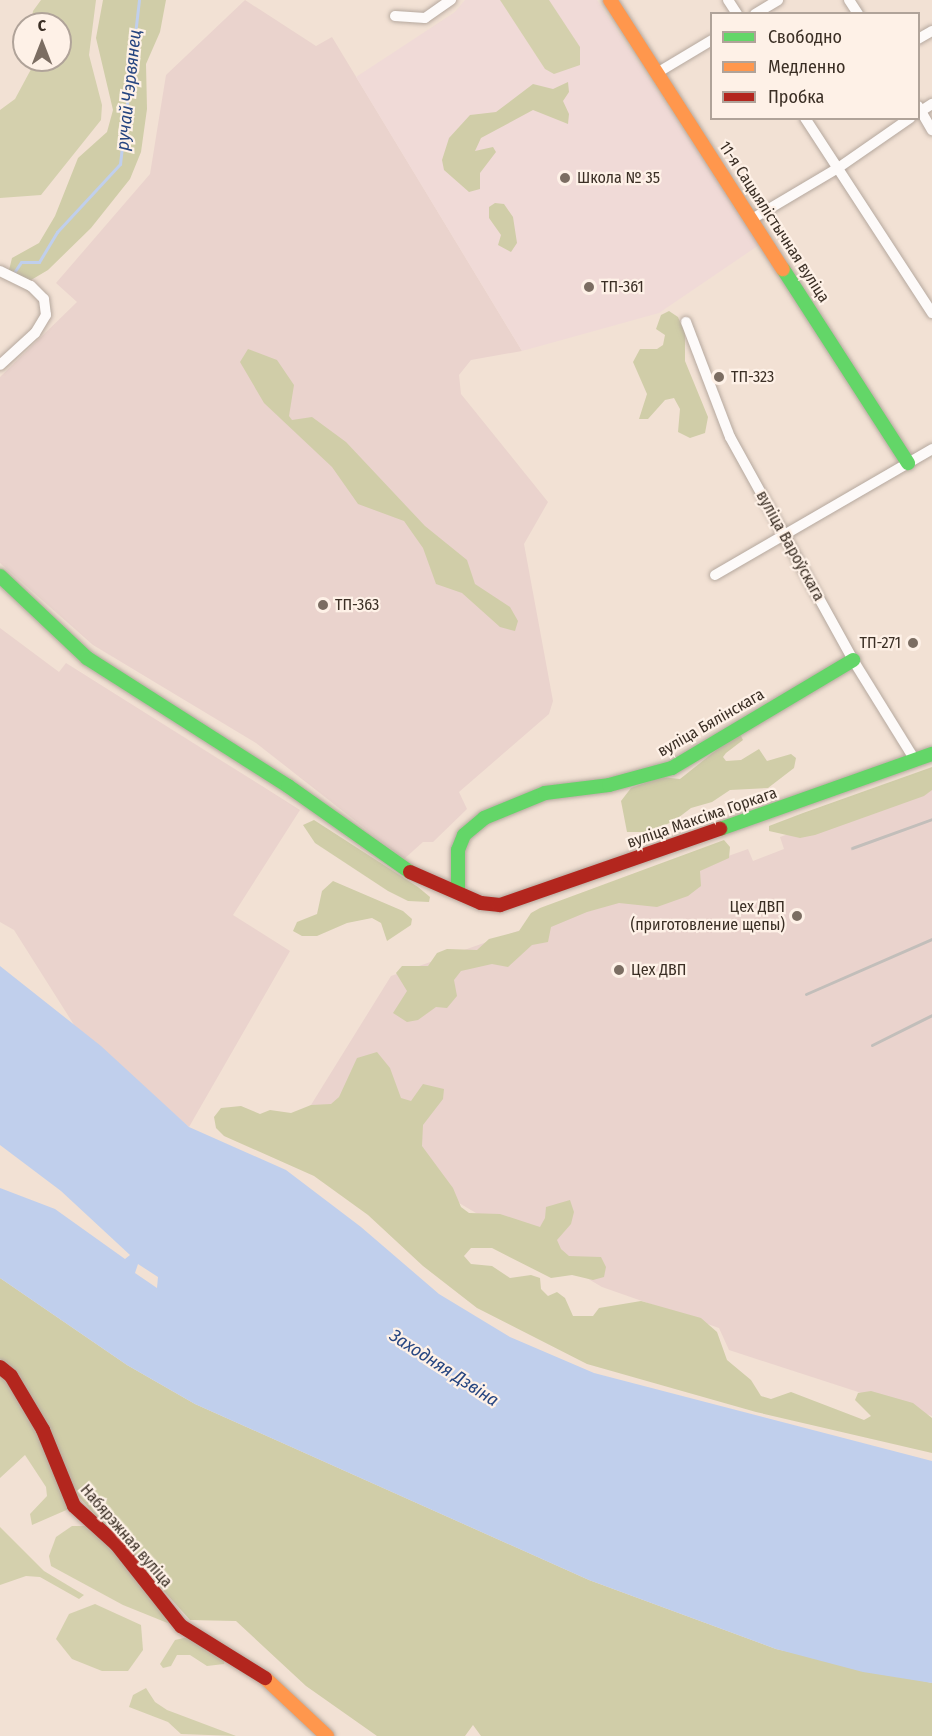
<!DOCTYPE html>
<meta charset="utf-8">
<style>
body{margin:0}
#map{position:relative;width:932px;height:1736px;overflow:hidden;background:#f2e1d4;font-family:"Fira Sans Condensed",sans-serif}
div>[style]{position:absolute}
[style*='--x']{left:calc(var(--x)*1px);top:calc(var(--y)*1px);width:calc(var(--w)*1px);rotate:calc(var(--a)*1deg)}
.industrial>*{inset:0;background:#ead3cd}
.education>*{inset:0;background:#f0dad7}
.green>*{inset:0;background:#d4d0ad}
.forest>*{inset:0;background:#d0cda8}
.water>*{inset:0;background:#c0cfec}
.stream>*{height:3px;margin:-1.5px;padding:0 1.5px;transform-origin:1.5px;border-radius:1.5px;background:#c0cfec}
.roads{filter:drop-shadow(0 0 2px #b5a89e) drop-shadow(0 0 2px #b5a89e)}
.street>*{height:10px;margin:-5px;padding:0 5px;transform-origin:5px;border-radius:5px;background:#fdfaf9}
.fast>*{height:14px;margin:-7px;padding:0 7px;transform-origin:7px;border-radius:7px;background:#63d668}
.slow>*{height:14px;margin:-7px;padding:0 7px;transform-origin:7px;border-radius:7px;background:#ff974d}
.jam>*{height:14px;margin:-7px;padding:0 7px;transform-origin:7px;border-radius:7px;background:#b3261e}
.rail>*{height:3px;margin:-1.5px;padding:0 1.5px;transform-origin:1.5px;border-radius:1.5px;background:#c2beba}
.dots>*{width:16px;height:16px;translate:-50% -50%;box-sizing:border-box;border:3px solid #fef1e7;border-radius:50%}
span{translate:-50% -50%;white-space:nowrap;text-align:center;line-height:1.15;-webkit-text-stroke:4.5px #fef1e7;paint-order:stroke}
.poi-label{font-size:16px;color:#3b2f25}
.left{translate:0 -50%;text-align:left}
.right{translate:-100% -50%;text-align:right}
.street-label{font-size:16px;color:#3b2f25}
.water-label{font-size:18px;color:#264580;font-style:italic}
.legend{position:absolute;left:710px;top:12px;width:210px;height:108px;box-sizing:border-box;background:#fef1e7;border:2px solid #b0a399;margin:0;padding:8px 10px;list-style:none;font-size:18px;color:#3b2f25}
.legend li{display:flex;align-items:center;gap:12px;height:30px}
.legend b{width:30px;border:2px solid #b0a399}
.north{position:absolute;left:12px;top:12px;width:60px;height:60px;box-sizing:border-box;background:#fef1e7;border:2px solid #b0a399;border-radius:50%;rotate:0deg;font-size:16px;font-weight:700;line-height:24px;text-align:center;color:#3b2f25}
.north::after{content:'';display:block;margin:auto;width:21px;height:27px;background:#7b6d62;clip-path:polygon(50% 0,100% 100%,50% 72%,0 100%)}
</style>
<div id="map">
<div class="industrial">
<i style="clip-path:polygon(245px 0,316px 46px,332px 37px,522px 351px,471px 360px,459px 375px,461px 394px,548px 502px,524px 544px,553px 701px,549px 714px,459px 792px,467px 809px,433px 842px,423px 842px,404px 859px,256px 743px,93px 645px,0 563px,0 377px,77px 302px,56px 283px,150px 174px,166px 75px)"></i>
<i style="clip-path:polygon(0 628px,59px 672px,66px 663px,300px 810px,233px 915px,290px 951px,189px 1127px,76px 1028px,14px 930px,0 922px)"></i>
<i style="clip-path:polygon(932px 784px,932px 1416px,729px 1350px,719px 1328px,602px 1287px,306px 1113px,391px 976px,748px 849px,753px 861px,784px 849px,780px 837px)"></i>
</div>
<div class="education">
<i style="clip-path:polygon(465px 0,597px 0,759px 245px,659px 313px,522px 351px,356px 77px,455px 12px)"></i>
</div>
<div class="green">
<i style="clip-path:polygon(41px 0,96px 0,89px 55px,102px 105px,101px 120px,41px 195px,0 198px,0 110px,15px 99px,36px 60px,60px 60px,60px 24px,31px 24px,33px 11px)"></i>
<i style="clip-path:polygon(500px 0,549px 0,580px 47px,580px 65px,554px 74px,545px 69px)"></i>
<i style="clip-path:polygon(0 1372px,39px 1431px,71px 1508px,32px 1525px,30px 1514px,47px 1496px,46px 1487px,25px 1455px,0 1478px)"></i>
<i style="clip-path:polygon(72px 1526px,91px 1526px,112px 1544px,175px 1626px,123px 1605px,51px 1566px,49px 1556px,56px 1537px)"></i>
<i style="clip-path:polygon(0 1527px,44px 1571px,84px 1595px,79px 1599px,40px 1577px,26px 1576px,0 1585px)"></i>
<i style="clip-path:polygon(95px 1604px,141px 1625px,143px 1650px,128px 1671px,102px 1671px,72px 1659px,56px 1639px,69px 1614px)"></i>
<i style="clip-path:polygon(188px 1637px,225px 1657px,224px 1664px,207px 1666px,190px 1655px,177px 1655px,171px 1666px,163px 1668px,160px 1664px,175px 1640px)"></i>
<i style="clip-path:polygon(146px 1688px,155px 1702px,167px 1710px,236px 1736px,181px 1734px,168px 1722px,129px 1707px,133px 1695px)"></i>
</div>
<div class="forest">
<i style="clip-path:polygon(103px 0,166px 0,160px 32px,146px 64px,147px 109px,141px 152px,130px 179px,91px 228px,48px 270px,26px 283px,9px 270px,12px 258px,39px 243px,55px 216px,78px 158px,107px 132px,113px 110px,96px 38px)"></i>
<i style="clip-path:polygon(568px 82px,569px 92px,563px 101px,569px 114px,568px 124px,533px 110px,481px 138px,475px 151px,493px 147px,496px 152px,480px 173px,480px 189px,469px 192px,444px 170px,442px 160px,449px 138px,470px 115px,496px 112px,533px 84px,553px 89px)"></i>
<i style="clip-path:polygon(495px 203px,504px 204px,513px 217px,517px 243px,511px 252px,498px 245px,501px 235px,489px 218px,489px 207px)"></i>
<i style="clip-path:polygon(669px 311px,678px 317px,685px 333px,685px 361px,708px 417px,705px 433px,690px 438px,678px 432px,680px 409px,674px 398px,665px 400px,648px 419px,639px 419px,647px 394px,633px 362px,640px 349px,657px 349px,663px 345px,665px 335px,656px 329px,661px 315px)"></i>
<i style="clip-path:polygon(248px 349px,277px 360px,294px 385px,289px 416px,292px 420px,312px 417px,346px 442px,425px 526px,467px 560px,475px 584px,510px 607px,518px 621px,515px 631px,500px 627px,462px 593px,436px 584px,423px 548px,404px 521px,358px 504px,332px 467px,264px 403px,240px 362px)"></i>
<i style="clip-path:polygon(739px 732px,743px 740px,726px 753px,723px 757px,726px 761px,741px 760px,759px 749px,767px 761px,791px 754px,796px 758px,794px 768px,768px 788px,730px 790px,712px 802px,691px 808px,674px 821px,649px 832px,627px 832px,621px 801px,631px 788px,661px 777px,680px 779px)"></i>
<i style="clip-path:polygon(932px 767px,932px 790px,924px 796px,815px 835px,800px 838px,769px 831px,769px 826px,803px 813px)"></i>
<i style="clip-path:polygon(314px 820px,418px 887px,430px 897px,429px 902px,408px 901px,388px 891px,315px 843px,303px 825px)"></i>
<i style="clip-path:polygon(724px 840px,730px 847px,729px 858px,700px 871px,701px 886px,688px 896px,657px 907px,619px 903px,587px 912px,551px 927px,548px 942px,532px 945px,508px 967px,492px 964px,461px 971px,454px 980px,457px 996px,447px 1008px,436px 1007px,418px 1020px,407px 1022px,393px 1013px,407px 991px,396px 973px,402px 966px,428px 966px,437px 953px,447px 949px,477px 950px,489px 939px,519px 931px,531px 913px,540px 908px)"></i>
<i style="clip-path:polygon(333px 881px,403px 911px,412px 919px,411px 925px,387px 941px,381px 923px,372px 918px,347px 923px,317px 936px,302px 936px,293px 931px,297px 922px,317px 914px,322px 891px)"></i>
<i style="clip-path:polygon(377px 1052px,390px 1068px,401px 1098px,411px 1101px,423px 1084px,444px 1089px,443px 1099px,423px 1125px,422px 1146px,453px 1188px,461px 1207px,469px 1213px,500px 1214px,540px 1227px,545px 1218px,546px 1207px,570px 1200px,574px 1212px,571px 1224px,557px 1240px,561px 1249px,569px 1256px,601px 1257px,606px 1267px,604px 1277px,593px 1280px,572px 1275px,551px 1278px,492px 1248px,471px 1248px,464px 1256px,471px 1264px,492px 1266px,510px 1278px,531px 1275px,540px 1278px,541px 1289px,548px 1296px,557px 1292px,565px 1298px,573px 1316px,593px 1316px,599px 1308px,641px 1301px,701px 1318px,717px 1332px,727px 1360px,751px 1380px,761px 1396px,771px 1399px,791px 1392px,864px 1420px,871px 1416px,855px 1400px,858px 1393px,871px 1391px,913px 1403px,932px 1418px,932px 1453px,756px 1412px,587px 1364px,477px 1308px,423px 1266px,368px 1215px,314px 1176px,224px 1136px,216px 1128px,214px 1117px,221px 1108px,241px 1106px,260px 1114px,270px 1110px,291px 1113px,311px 1105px,331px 1104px,339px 1097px,357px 1058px)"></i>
<i style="clip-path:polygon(0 1278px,127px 1365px,195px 1404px,589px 1580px,776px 1649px,932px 1683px,932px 1736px,481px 1736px,473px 1725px,465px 1736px,377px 1736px,306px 1686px,236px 1621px,190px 1620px,71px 1488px,16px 1372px,0 1359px)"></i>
</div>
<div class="water">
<i style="clip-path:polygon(evenodd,0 966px,101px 1046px,189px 1127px,286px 1170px,361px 1227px,439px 1294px,510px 1337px,594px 1373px,932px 1461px,932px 1683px,863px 1672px,776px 1649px,589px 1580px,195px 1404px,127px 1365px,0 1278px,0 1188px,55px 1209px,125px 1259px,130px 1255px,61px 1191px,0 1145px,0 966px,138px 1264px,158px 1277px,157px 1288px,135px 1273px,138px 1264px)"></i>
</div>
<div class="stream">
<i style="--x:13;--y:274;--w:14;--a:-56"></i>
<i style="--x:21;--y:262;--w:18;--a:0"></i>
<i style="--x:39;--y:262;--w:35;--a:-59"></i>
<i style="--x:57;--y:232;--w:93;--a:-47.2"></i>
<i style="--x:120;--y:164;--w:165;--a:-83.4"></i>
</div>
<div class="roads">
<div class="street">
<i style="--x:728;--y:0;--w:17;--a:57"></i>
<i style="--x:849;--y:0;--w:17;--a:57"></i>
<i style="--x:755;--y:14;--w:27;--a:-31"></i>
<i style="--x:395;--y:16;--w:30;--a:4"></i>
<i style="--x:425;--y:18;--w:32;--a:-35"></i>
<i style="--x:918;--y:39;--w:16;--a:-30"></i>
<i style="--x:657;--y:73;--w:64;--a:-31"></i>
<i style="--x:918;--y:106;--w:28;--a:60"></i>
<i style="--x:918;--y:113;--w:17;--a:-33"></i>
<i style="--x:805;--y:118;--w:233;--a:56.9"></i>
<i style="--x:752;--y:219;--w:100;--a:-30.7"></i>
<i style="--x:838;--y:168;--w:88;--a:-34.8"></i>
<i style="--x:0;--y:271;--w:34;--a:26"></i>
<i style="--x:31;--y:286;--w:18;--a:45"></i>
<i style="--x:44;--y:299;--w:16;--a:83"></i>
<i style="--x:46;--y:315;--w:21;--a:121"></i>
<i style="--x:35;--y:333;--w:47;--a:137.6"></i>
<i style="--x:686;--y:322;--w:123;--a:69.1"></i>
<i style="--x:730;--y:437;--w:255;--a:61.1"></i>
<i style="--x:853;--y:660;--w:118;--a:58.2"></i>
<i style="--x:715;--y:575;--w:251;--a:-30.1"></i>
</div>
<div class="fast">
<i style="--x:783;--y:269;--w:231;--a:57.2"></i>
<i style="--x:0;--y:576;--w:120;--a:43.3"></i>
<i style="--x:87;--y:658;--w:238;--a:32.5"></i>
<i style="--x:288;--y:786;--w:149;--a:35.2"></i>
<i style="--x:720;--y:829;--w:225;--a:-19.5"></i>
<i style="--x:458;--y:891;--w:41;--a:-90"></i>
<i style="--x:458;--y:850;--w:16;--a:-68"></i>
<i style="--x:464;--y:835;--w:26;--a:-40"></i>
<i style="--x:484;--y:818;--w:66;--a:-22.3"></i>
<i style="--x:545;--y:793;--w:64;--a:-7.1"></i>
<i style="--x:609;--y:785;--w:65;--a:-15.1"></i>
<i style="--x:672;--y:768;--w:211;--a:-30.8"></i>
</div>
<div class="slow">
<i style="--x:610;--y:0;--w:320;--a:57.3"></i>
<i style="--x:265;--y:1678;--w:85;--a:43.1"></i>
</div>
<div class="jam">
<i style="--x:410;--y:872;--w:77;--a:23.6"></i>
<i style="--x:481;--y:903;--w:19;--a:6"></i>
<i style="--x:500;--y:905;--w:233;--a:-19.1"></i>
<i style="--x:0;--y:1367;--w:14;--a:39"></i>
<i style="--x:11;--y:1376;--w:63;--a:59.3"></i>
<i style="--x:43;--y:1430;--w:82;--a:67.8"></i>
<i style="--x:74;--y:1506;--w:57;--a:42.1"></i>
<i style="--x:116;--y:1544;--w:105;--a:51.6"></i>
<i style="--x:181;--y:1626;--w:99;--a:31.8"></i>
</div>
</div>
<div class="rail">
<i style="--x:852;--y:848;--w:85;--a:-19.9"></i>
<i style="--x:806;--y:994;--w:137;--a:-23.6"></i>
<i style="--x:872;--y:1045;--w:67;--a:-26.6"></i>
</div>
<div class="dots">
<i style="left:565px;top:178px;background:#7b6d62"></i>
<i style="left:589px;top:287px;background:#7b6d62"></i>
<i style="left:719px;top:377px;background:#7b6d62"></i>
<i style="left:323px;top:605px;background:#7b6d62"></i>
<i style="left:913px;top:643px;background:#7b6d62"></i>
<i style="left:797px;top:916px;background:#7b6d62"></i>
<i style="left:619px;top:970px;background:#7b6d62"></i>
</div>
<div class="poi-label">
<span class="left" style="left:577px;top:178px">Школа № 35</span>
<span class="left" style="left:601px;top:287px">ТП-361</span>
<span class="left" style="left:731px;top:377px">ТП-323</span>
<span class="left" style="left:335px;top:605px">ТП-363</span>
<span class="right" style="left:901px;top:643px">ТП-271</span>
<span class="right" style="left:785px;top:916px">Цех ДВП<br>(приготовление щепы)</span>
<span class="left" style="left:631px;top:970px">Цех ДВП</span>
</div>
<div class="street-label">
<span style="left:774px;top:222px;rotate:57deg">11-я Сацыялістычная вуліца</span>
<span style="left:790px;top:546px;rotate:61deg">вуліца Вароўскага</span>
<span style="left:711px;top:723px;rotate:-30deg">вуліца Бялінскага</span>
<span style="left:702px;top:818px;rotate:-19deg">вуліца Максіма Горкага</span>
<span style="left:126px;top:1536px;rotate:49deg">Набярэжная вуліца</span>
</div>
<div class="water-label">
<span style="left:129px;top:90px;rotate:-84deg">ручай Чэрвянец</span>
<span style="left:444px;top:1368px;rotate:33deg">Заходняя Дзвіна</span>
</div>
<ul class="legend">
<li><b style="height:8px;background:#63d668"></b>Свободно</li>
<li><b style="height:8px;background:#ff974d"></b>Медленно</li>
<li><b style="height:8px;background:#b3261e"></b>Пробка</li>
</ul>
<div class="north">С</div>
</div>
